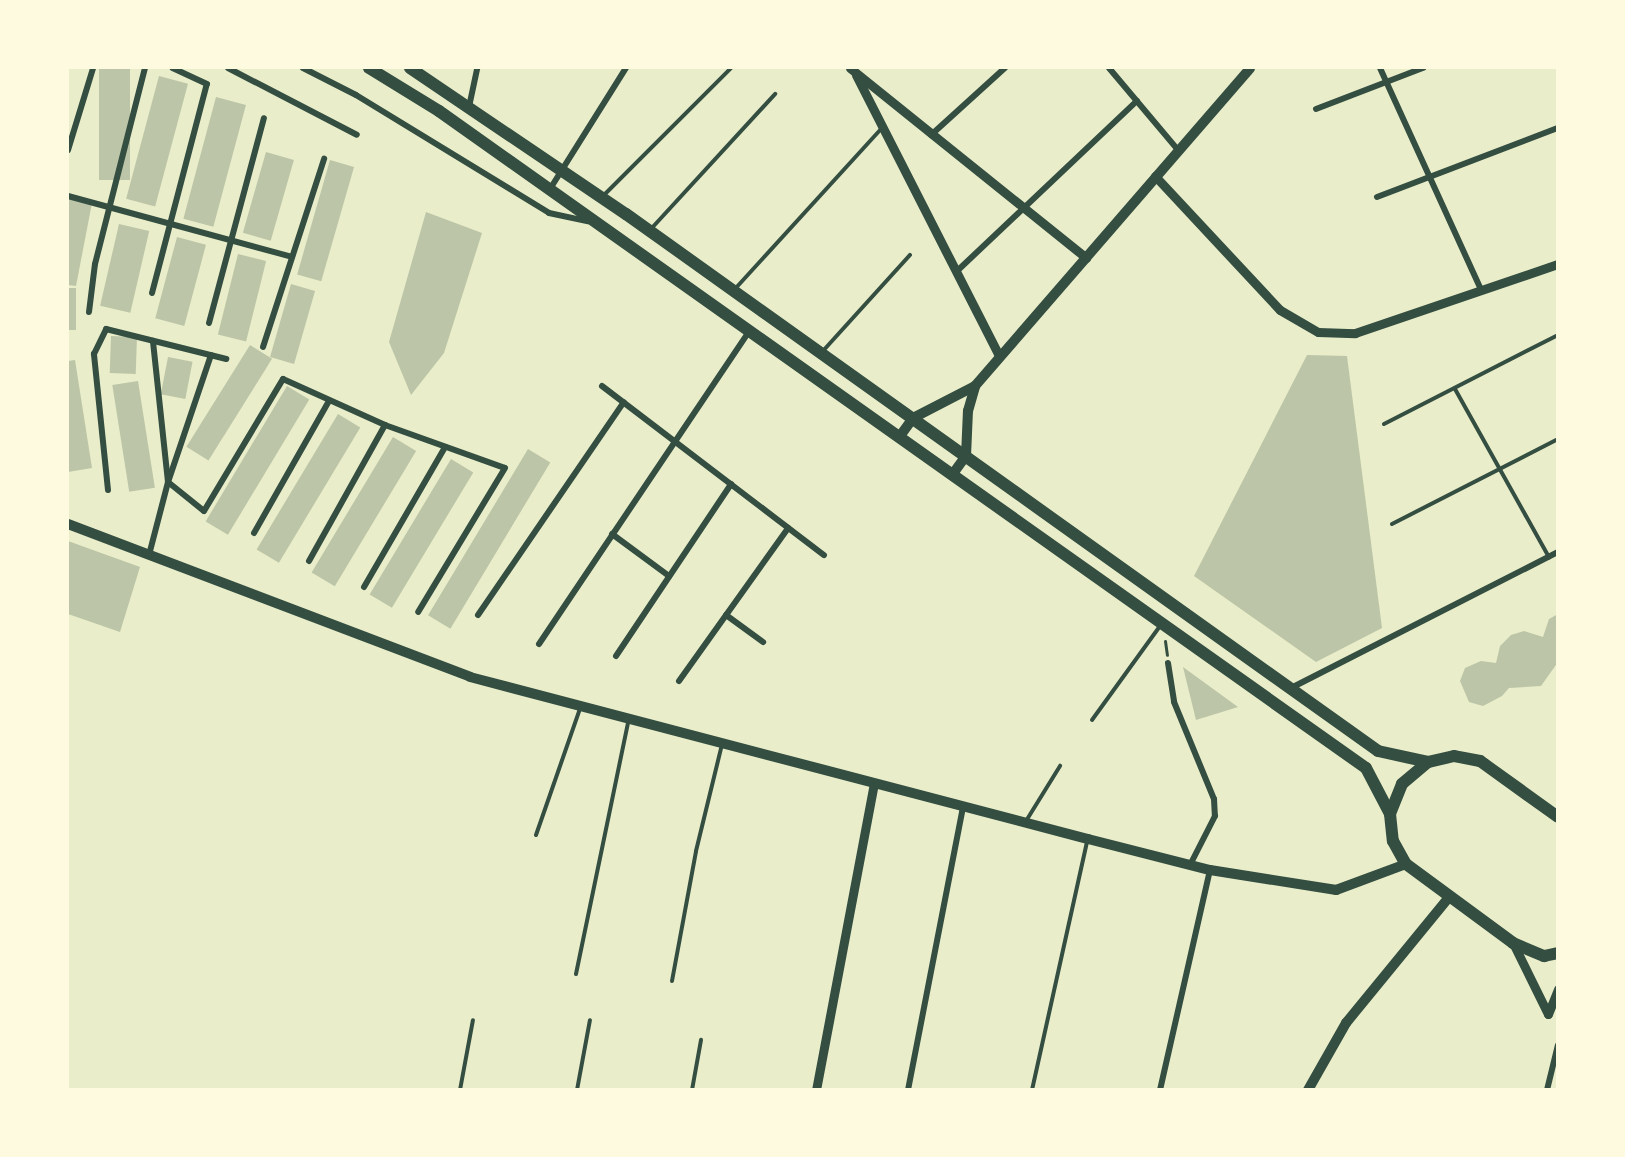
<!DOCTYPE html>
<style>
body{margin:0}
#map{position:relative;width:1625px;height:1157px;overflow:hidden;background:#e9edc9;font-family:Overpass,sans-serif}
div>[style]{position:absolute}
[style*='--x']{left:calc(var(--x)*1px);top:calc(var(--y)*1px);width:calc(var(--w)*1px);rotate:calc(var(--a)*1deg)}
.building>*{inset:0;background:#bcc5a7;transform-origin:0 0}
.path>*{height:3px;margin:-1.5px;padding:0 1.5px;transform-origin:1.5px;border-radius:1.5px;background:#344e41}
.service>*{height:4px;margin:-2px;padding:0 2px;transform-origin:2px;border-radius:2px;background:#344e41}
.minor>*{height:6px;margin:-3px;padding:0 3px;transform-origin:3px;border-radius:3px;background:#344e41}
.tertiary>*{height:9px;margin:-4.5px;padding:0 4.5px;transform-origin:4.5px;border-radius:4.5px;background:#344e41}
.secondary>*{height:10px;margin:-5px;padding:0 5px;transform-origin:5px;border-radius:5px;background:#344e41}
.primary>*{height:12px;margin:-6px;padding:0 6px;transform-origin:6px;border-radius:6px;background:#344e41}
span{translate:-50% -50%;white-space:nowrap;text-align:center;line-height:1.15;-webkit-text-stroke:4.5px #fefae0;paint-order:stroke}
.frame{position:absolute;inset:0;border:69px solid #fefae0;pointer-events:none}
</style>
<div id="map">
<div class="building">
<i style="left:99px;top:68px;width:31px;height:112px"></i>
<i style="left:159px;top:76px;width:30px;height:127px;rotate:15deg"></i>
<i style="left:216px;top:97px;width:31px;height:126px;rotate:15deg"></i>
<i style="left:266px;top:152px;width:29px;height:84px;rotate:16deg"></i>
<i style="left:330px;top:160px;width:25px;height:119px;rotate:16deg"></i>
<i style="clip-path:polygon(68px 199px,92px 203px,76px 286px,68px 285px)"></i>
<i style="clip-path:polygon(426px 212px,482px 233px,444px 353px,411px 395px,389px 342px)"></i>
<i style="left:119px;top:224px;width:31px;height:84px;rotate:13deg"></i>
<i style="left:177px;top:237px;width:30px;height:84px;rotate:15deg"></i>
<i style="left:238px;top:254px;width:29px;height:83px;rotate:14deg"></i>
<i style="left:291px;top:284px;width:25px;height:76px;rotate:16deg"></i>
<i style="left:68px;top:288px;width:8px;height:42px"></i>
<i style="left:111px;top:336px;width:26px;height:37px;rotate:2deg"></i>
<i style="left:250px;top:345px;width:26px;height:120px;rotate:32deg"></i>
<i style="clip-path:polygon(1307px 355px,1347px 356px,1382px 628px,1316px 662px,1194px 576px)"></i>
<i style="left:168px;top:357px;width:25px;height:38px;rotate:11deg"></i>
<i style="clip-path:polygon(75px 360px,92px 468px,68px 472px,68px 361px)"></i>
<i style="left:138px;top:381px;width:108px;height:26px;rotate:81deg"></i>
<i style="left:287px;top:386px;width:26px;height:158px;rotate:31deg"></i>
<i style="left:338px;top:414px;width:26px;height:158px;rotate:31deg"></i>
<i style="left:393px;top:437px;width:27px;height:158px;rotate:31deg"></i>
<i style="left:528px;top:449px;width:26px;height:194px;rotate:31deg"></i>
<i style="left:451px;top:459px;width:26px;height:158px;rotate:31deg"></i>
<i style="clip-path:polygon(68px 541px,140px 567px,120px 632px,68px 614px)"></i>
<i style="clip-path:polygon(1558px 614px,1558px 662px,1541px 686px,1509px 688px,1502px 696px,1483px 706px,1469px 702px,1460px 681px,1465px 668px,1481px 661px,1496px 663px,1500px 646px,1511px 635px,1524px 631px,1543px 637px,1549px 619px)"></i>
<i style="clip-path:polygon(1183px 667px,1238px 707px,1196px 720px)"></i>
</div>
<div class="path">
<i style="--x:1165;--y:641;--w:14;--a:82"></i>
</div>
<div class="service">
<i style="--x:602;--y:197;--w:182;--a:-45"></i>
<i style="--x:650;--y:230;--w:185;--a:-47.4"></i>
<i style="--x:734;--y:290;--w:218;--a:-47.6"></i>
<i style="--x:822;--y:352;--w:131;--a:-47.8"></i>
<i style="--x:1455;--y:389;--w:193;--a:60.8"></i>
<i style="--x:1384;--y:424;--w:195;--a:-27.1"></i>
<i style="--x:1392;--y:524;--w:186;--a:-27.1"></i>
<i style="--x:1092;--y:720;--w:116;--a:-54.1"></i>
<i style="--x:1026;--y:821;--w:65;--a:-58.3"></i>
<i style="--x:536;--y:835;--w:133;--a:-70.8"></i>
<i style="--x:576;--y:974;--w:260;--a:-78.3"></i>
<i style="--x:672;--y:981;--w:132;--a:-79.5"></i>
<i style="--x:696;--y:851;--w:110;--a:-76.3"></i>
<i style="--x:460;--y:1090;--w:71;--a:-79.5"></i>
<i style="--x:577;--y:1090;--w:71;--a:-79.5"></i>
<i style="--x:692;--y:1090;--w:51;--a:-79.8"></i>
<i style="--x:1032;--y:1090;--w:255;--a:-77.5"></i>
</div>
<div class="minor">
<i style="--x:228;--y:68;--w:145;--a:27.4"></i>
<i style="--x:303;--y:68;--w:59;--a:27"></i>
<i style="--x:356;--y:95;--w:226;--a:31.4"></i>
<i style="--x:549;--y:213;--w:40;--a:12"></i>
<i style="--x:1109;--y:68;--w:107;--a:49.9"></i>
<i style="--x:1380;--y:68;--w:244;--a:65.5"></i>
<i style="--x:469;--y:107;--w:40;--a:-78"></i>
<i style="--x:1316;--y:109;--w:115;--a:-21"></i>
<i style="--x:931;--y:135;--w:100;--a:-42.2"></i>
<i style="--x:68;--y:150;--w:86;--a:-73"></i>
<i style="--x:550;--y:189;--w:143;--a:-57.9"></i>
<i style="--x:68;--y:196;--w:232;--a:15.2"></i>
<i style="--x:1377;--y:197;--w:194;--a:-20.9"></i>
<i style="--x:956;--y:272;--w:249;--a:-43.4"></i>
<i style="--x:152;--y:293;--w:216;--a:-75.3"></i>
<i style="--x:207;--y:84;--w:38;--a:-155"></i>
<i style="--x:89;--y:312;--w:48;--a:-82.9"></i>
<i style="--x:95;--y:264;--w:202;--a:-75.7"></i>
<i style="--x:209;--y:323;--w:212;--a:-75"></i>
<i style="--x:263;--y:347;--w:198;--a:-72"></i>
<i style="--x:211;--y:355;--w:134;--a:108.7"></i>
<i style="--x:168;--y:482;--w:46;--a:38.9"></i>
<i style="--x:204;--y:511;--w:154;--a:-59.1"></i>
<i style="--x:283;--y:379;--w:112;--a:24.3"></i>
<i style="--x:385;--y:425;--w:127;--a:19.7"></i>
<i style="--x:505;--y:468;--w:168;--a:121.1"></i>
<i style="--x:602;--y:386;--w:279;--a:37.3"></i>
<i style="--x:108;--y:490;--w:137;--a:-95.9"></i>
<i style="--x:94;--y:354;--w:28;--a:-64"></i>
<i style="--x:106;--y:329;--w:124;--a:14"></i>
<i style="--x:254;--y:533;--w:152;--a:-60.4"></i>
<i style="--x:612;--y:534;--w:71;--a:36.4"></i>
<i style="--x:149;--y:555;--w:75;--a:-75.4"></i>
<i style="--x:168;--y:482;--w:142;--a:-96.1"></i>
<i style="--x:309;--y:561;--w:156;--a:-60.8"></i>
<i style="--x:364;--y:587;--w:162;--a:-59.9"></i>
<i style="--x:478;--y:615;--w:258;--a:-55.6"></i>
<i style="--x:726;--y:615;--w:46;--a:36.1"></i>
<i style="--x:539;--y:644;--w:377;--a:-56.1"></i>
<i style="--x:616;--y:656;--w:207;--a:-56.2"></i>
<i style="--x:1168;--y:663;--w:39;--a:81"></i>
<i style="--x:1174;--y:702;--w:105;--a:67.6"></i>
<i style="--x:1214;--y:799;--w:17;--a:87"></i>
<i style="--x:1215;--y:816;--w:55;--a:117"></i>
<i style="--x:679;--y:681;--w:188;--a:-54.5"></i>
<i style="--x:1289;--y:689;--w:302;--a:-27"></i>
<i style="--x:908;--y:1090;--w:289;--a:-79"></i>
<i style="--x:1160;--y:1090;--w:226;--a:-77.2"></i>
<i style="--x:1547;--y:1090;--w:46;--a:-76.3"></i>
</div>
<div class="tertiary">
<i style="--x:850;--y:68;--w:303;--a:38.8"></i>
<i style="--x:856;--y:75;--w:315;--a:63"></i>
<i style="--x:1155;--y:176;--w:183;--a:47"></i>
<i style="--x:1280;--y:310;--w:44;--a:30.1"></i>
<i style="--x:1318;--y:332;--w:37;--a:2"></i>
<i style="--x:1355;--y:333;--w:214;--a:-18.8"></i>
<i style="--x:1513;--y:943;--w:79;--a:63.8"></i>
<i style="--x:1548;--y:1014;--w:27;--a:-68"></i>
<i style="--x:816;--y:1090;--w:312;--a:-79.3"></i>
</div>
<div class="secondary">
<i style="--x:900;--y:436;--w:22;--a:-54"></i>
<i style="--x:913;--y:418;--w:70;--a:-27.3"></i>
<i style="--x:952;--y:475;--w:24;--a:-54"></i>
<i style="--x:966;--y:456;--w:45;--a:-87.5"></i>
<i style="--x:968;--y:411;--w:26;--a:-74"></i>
<i style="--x:975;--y:386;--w:420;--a:-49.1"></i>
<i style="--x:68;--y:524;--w:430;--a:20.8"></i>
<i style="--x:470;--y:677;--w:639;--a:14.69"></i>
<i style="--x:1088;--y:839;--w:126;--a:14.3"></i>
<i style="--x:1210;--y:870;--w:128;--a:9"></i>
<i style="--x:1336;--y:890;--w:75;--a:-20.4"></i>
<i style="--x:1308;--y:1090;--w:77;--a:-60.4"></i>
<i style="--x:1346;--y:1023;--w:164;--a:-50.7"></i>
</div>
<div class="primary">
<i style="--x:369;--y:68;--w:82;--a:31.6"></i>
<i style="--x:439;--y:111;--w:1136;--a:35.33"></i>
<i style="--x:1366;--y:768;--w:52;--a:62.4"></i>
<i style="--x:410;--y:68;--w:261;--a:34.1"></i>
<i style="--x:626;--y:214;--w:924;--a:35.53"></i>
<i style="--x:1378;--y:751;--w:51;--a:12.4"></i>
<i style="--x:1558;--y:817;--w:96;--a:-144.3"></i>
<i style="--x:1480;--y:761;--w:26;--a:-169"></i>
<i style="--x:1454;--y:756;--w:27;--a:167"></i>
<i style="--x:1428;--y:762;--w:34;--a:140"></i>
<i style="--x:1402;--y:784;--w:32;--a:112"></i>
<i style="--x:1390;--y:814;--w:27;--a:84"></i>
<i style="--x:1393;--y:841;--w:26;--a:61"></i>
<i style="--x:1406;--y:864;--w:133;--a:36.4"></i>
<i style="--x:1513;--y:943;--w:34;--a:23"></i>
<i style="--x:1544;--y:956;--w:14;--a:-12"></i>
</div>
<div class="frame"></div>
</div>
